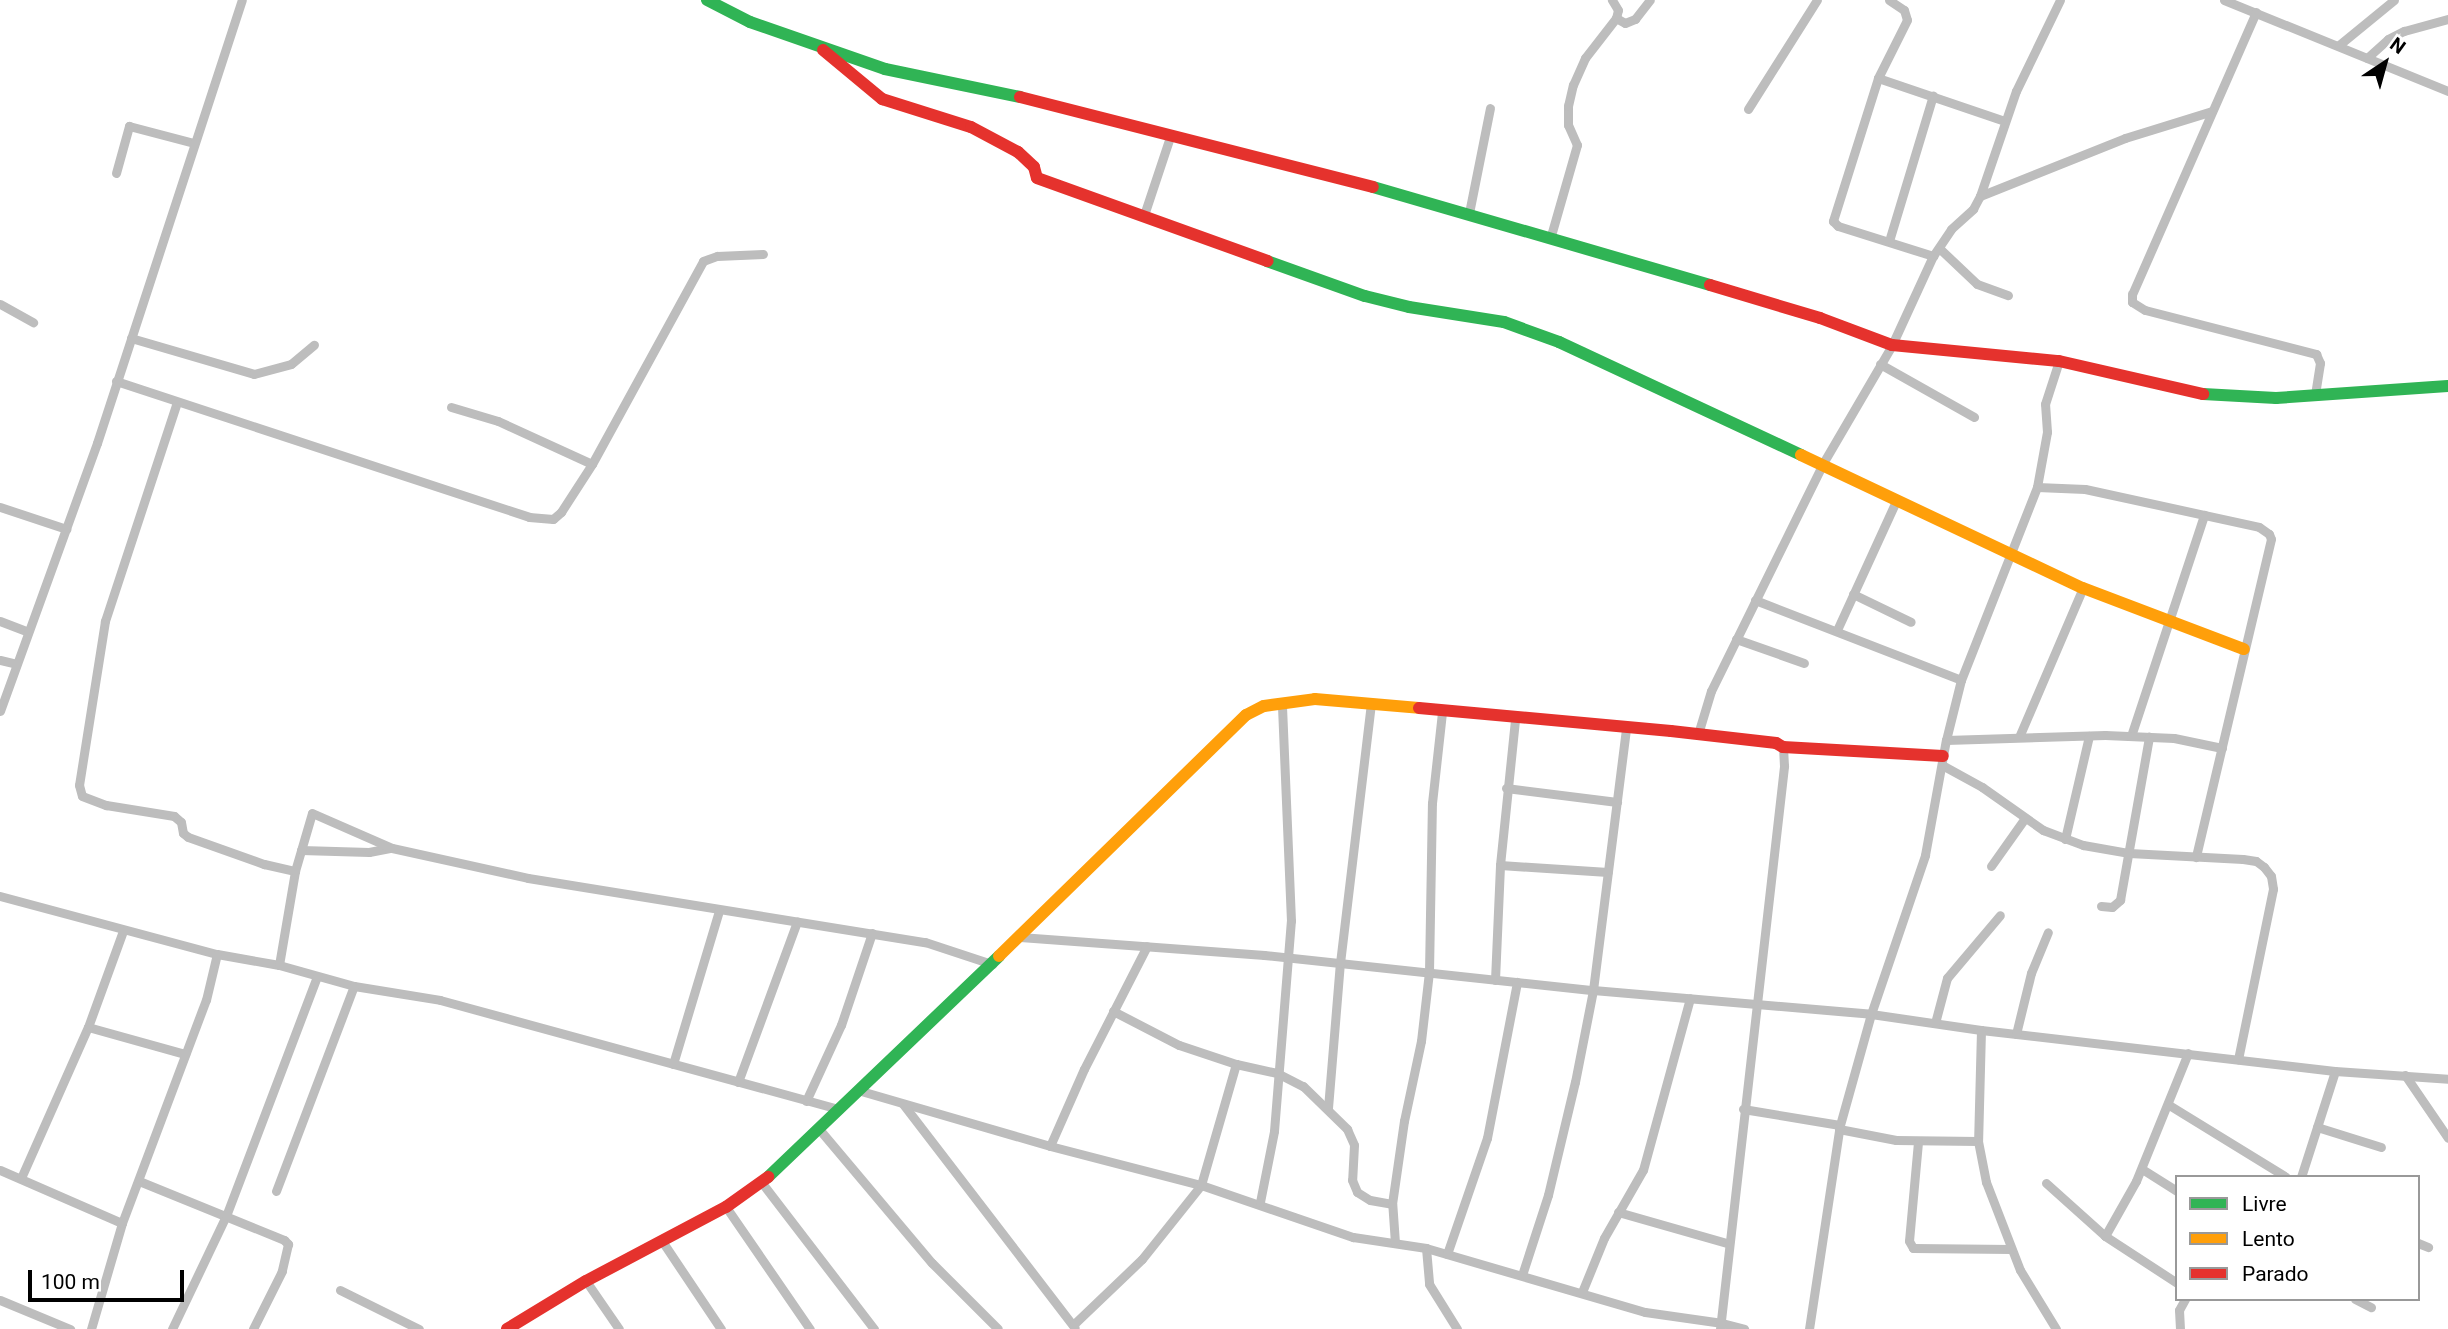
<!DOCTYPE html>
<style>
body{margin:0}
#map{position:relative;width:2448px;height:1329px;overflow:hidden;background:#fff;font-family:Roboto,sans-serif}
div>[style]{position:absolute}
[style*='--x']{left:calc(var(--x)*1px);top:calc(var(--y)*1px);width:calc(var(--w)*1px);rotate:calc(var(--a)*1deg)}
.street>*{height:9px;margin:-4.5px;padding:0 4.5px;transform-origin:4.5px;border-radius:4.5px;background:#bdbdbd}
.fast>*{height:12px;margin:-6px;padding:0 6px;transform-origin:6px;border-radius:6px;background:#30b455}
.slow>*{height:12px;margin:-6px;padding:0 6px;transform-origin:6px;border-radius:6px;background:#ff9f0a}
.jam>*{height:12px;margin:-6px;padding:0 6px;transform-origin:6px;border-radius:6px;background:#e5322d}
span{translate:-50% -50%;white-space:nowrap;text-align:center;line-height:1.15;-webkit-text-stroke:5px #fff;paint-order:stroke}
.legend{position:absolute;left:2175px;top:1175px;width:245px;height:126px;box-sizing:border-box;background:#fff;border:2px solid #999;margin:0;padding:9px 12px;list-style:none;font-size:21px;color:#000}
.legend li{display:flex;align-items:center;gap:14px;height:35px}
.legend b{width:35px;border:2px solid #999}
.north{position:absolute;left:2350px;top:28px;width:70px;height:70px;-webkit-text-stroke:5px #fff;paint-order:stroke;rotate:36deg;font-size:19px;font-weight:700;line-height:28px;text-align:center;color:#000}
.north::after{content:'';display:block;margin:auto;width:24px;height:32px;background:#000;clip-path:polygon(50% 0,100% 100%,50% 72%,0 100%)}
.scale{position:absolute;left:28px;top:1270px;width:156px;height:32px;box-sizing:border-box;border:4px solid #000;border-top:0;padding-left:9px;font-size:21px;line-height:24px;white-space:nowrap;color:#000;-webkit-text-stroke:5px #fff;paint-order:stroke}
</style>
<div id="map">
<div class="street">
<i style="--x:1889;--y:0;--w:18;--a:34"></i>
<i style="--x:1904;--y:10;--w:10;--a:73"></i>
<i style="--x:1907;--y:20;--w:65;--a:116.6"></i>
<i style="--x:1878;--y:78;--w:150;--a:107.5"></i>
<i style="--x:1833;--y:221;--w:7;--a:45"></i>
<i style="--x:1838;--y:226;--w:100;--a:17.5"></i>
<i style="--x:2224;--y:0;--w:242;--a:22.1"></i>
<i style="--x:2256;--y:12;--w:308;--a:113.7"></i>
<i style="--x:2132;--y:294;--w:8;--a:90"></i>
<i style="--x:2132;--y:302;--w:15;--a:32"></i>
<i style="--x:2145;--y:310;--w:177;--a:14.4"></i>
<i style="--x:2316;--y:354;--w:10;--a:66"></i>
<i style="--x:2320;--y:363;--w:32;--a:99"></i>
<i style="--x:1616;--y:18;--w:10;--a:29"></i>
<i style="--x:1625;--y:23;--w:11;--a:-22"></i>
<i style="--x:1635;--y:19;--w:24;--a:-52"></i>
<i style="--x:2339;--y:45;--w:71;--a:-39.3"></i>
<i style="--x:2367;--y:58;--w:28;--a:-42"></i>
<i style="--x:2388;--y:39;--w:18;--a:-27"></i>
<i style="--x:2404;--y:31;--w:46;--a:-15.3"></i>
<i style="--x:1878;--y:78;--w:133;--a:18.8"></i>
<i style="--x:1748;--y:109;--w:129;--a:-57.7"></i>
<i style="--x:116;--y:173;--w:49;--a:-74.5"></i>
<i style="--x:129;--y:126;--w:67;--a:14.7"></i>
<i style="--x:1980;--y:196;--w:156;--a:-21.8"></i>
<i style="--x:2125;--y:138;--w:91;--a:-17.2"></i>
<i style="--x:1469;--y:213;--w:107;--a:-78.7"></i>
<i style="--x:1144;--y:215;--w:85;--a:-71.6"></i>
<i style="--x:1550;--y:239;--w:98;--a:-74"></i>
<i style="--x:1577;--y:145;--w:22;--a:-114"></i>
<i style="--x:1568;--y:125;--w:19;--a:-90"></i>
<i style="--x:1568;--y:106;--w:22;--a:-77"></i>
<i style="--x:1573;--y:85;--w:30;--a:-66"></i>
<i style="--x:1585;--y:58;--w:51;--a:-52.2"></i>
<i style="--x:1616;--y:18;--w:8;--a:-76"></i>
<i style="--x:1618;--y:10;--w:12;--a:-121"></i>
<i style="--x:1889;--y:241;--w:152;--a:-73.2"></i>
<i style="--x:1939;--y:248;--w:52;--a:43.5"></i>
<i style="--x:1977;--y:284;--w:33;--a:20"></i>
<i style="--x:0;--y:304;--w:38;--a:29"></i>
<i style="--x:131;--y:338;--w:128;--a:16.3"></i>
<i style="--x:254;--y:374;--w:38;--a:-15"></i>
<i style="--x:291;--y:364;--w:30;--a:-40"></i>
<i style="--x:1880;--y:364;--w:108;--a:29.4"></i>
<i style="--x:116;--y:381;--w:435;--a:18.2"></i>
<i style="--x:529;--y:517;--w:24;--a:5"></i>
<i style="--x:553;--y:519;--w:11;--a:-41"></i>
<i style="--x:561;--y:512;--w:57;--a:-57.1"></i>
<i style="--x:592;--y:464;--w:231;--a:-61.3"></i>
<i style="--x:703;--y:261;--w:15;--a:-20"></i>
<i style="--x:717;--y:256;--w:46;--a:-2.5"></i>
<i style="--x:177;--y:402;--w:231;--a:108.2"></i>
<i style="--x:105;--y:621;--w:166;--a:99"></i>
<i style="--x:79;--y:785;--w:11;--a:75"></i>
<i style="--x:82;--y:796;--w:26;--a:21"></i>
<i style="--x:106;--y:805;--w:69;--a:9.2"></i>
<i style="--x:174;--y:816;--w:9;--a:41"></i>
<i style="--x:181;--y:822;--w:11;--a:80"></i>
<i style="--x:183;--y:833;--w:6;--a:39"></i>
<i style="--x:188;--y:837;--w:81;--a:19.6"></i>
<i style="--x:264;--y:864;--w:32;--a:13"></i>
<i style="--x:451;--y:407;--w:49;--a:16.6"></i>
<i style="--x:498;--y:421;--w:103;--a:24.6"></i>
<i style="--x:2037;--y:487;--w:56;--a:-79.7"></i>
<i style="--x:2047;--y:432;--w:28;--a:-94"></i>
<i style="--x:2045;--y:404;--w:45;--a:-72"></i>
<i style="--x:0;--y:507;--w:70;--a:18.4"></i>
<i style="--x:1853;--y:594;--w:64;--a:25.8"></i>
<i style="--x:1755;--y:600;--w:221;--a:21.2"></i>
<i style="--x:0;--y:621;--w:30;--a:21"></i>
<i style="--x:1837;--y:630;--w:142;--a:-65.4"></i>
<i style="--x:1736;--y:639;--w:72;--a:19.4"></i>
<i style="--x:0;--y:660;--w:17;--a:13"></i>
<i style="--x:0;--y:711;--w:285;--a:-70.1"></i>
<i style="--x:97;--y:443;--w:466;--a:-71.9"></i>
<i style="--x:1698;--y:734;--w:45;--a:-73.2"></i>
<i style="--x:1711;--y:691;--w:252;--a:-63.8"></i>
<i style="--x:1822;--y:465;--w:139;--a:-59.7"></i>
<i style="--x:1892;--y:345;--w:98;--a:-65.3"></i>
<i style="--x:1933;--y:256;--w:32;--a:-56"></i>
<i style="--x:1951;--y:229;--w:30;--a:-42"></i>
<i style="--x:1973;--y:209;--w:15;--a:-62"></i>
<i style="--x:1980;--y:196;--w:111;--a:-71.1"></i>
<i style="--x:2016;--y:91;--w:101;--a:-64.2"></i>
<i style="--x:2131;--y:736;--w:233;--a:-71.7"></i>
<i style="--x:2019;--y:737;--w:162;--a:-66.8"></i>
<i style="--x:1946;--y:740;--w:159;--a:-1.8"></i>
<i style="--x:2105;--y:735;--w:69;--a:2.5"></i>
<i style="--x:2174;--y:738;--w:49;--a:11.8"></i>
<i style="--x:1942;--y:765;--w:46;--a:28.8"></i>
<i style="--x:1982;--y:787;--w:75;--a:35.2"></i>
<i style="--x:2043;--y:830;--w:43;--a:20.6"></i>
<i style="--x:2083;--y:845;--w:47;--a:9.9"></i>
<i style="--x:2129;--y:853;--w:114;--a:3"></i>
<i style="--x:2243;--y:859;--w:13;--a:9"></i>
<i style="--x:2256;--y:861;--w:10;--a:37"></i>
<i style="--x:2264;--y:867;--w:11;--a:52"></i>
<i style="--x:2271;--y:876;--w:13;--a:81"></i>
<i style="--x:2273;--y:889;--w:174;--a:101.6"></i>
<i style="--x:1506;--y:788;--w:112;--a:7.2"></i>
<i style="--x:2065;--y:839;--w:106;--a:-76.9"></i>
<i style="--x:301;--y:850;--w:68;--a:1.7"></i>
<i style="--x:369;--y:852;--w:21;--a:-11"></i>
<i style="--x:1500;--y:865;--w:108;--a:3.7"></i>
<i style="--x:1991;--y:866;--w:59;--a:-54.7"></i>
<i style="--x:0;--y:896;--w:225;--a:15"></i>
<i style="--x:217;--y:954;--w:63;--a:10.1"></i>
<i style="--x:279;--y:965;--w:78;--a:15.6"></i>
<i style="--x:354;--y:986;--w:87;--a:9.2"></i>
<i style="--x:440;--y:1000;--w:414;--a:15.3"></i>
<i style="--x:2101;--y:906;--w:11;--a:5"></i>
<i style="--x:2112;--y:907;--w:11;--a:-41"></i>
<i style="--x:2120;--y:900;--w:166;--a:-79.9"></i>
<i style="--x:1020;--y:937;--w:245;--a:4.2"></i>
<i style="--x:1264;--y:955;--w:331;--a:6.1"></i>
<i style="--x:1593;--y:990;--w:279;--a:4.9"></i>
<i style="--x:1871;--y:1014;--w:111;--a:8.3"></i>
<i style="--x:1981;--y:1030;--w:356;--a:6.6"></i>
<i style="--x:2335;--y:1071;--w:113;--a:4"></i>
<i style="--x:279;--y:965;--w:95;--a:-80.3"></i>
<i style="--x:295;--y:871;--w:60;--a:-73.7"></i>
<i style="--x:312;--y:813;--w:87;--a:23.6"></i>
<i style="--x:392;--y:848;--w:139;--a:12.4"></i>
<i style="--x:528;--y:878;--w:402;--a:9.2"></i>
<i style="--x:925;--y:942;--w:71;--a:18.2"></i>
<i style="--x:1495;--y:980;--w:115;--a:-87.5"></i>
<i style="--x:1500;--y:865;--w:147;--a:-84.1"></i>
<i style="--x:1113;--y:1011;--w:74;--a:27.3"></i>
<i style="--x:1179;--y:1045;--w:60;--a:18.4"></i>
<i style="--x:1236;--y:1064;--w:42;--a:12.4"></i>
<i style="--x:1277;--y:1073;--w:29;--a:27"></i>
<i style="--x:1303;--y:1086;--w:62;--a:44.3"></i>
<i style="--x:1347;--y:1129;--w:17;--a:66"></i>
<i style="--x:1354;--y:1145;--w:35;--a:93"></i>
<i style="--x:1352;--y:1180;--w:13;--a:67"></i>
<i style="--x:1357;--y:1192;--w:15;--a:32"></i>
<i style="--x:1370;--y:1200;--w:22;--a:10"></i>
<i style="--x:1935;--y:1023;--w:47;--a:-75.1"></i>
<i style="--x:1947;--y:978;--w:82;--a:-49.9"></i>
<i style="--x:88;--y:1027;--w:101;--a:15.6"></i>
<i style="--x:1981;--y:1030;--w:111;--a:91.5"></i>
<i style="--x:1978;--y:1141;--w:42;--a:79"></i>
<i style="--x:1986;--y:1182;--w:94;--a:68.9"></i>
<i style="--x:2020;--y:1270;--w:69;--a:58.6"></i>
<i style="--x:2016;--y:1034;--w:63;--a:-76.2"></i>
<i style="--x:2031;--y:973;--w:44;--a:-67.5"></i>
<i style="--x:673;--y:1064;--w:160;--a:-73.3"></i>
<i style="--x:2405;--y:1075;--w:76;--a:55.7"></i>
<i style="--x:738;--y:1082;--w:171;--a:-69.8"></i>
<i style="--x:861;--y:1091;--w:197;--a:16.2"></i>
<i style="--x:1050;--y:1146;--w:156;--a:14.5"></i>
<i style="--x:1201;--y:1185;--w:161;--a:18.9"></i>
<i style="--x:1353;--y:1237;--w:74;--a:8.6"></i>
<i style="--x:1426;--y:1248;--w:228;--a:16.3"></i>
<i style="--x:1645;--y:1312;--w:78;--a:8.1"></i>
<i style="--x:1722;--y:1323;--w:23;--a:15"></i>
<i style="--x:806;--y:1101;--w:84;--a:-65.3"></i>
<i style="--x:841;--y:1025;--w:97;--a:-71.4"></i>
<i style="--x:903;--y:1104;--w:282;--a:52.5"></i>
<i style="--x:2169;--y:1105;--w:137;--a:31.6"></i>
<i style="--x:1328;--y:1108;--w:145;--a:-85.3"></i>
<i style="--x:1340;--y:963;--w:262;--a:-83.2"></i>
<i style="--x:1743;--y:1109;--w:98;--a:9.4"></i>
<i style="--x:2317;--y:1127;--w:67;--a:17.4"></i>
<i style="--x:819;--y:1129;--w:175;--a:49.9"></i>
<i style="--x:932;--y:1263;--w:93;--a:45"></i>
<i style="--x:1839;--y:1129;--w:58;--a:10.9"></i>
<i style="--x:1896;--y:1140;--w:82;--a:0.7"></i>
<i style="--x:1918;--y:1142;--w:99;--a:95.2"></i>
<i style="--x:1909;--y:1241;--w:8;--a:60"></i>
<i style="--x:1913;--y:1248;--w:98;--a:0.6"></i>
<i style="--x:1050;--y:1146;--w:84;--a:-66.2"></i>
<i style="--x:1084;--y:1069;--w:138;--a:-62.9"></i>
<i style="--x:2142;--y:1169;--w:41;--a:32.2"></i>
<i style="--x:0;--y:1170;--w:133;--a:23.5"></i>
<i style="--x:2301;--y:1177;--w:111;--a:-72.2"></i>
<i style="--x:21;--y:1178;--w:165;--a:-66.1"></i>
<i style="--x:88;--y:1027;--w:102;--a:-70"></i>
<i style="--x:139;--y:1181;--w:157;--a:22.1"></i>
<i style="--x:284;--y:1240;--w:6;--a:45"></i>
<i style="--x:288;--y:1244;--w:28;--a:103"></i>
<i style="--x:282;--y:1271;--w:65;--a:116.6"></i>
<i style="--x:762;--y:1183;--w:184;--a:52.5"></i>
<i style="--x:2046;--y:1183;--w:79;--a:41.9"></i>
<i style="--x:2105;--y:1236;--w:63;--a:-60.6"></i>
<i style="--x:2136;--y:1181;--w:138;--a:-67.9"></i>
<i style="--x:276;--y:1191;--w:219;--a:-69.2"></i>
<i style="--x:1260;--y:1202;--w:72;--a:-78.8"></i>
<i style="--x:1274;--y:1131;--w:211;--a:-85.4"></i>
<i style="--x:1291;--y:921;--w:219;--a:-92.4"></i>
<i style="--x:726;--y:1207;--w:148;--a:55.5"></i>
<i style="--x:1618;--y:1212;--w:113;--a:15.9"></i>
<i style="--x:2105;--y:1236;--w:86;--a:33.1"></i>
<i style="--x:662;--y:1241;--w:106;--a:56.2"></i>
<i style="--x:1395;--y:1243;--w:39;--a:-94"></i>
<i style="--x:1392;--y:1204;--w:84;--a:-81.8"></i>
<i style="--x:1404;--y:1121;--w:82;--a:-78"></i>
<i style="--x:1421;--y:1041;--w:69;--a:-83.4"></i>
<i style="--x:1429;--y:972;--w:169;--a:-89"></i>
<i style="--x:1432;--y:803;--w:92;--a:-83.7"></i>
<i style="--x:2418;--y:1243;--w:11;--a:22"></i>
<i style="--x:1426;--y:1248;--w:36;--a:85"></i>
<i style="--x:1429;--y:1284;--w:53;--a:58.1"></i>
<i style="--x:1447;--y:1254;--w:123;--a:-71"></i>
<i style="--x:1487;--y:1138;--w:159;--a:-79.1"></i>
<i style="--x:1522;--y:1275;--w:84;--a:-72"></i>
<i style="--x:1548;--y:1195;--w:116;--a:-76.6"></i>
<i style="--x:1575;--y:1082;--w:94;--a:-78.9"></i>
<i style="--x:1593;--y:990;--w:263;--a:-82.8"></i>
<i style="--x:586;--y:1281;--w:58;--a:55.5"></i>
<i style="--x:340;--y:1290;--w:88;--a:26.3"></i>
<i style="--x:1582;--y:1292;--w:58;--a:-67.8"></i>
<i style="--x:1604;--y:1238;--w:78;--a:-60.2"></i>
<i style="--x:1643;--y:1170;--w:178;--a:-74.7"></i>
<i style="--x:2355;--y:1299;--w:18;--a:27"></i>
<i style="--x:0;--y:1300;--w:76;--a:22.5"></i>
<i style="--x:1073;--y:1325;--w:95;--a:-43.7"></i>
<i style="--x:1142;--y:1259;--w:95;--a:-51.4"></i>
<i style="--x:1201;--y:1185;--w:126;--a:-73.9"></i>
<i style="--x:91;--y:1329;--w:110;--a:-73.7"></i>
<i style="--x:122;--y:1223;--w:238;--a:-69.4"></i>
<i style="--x:206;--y:1000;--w:47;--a:-76.6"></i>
<i style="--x:172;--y:1329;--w:125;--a:-64.5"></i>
<i style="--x:226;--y:1216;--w:256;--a:-69.2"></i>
<i style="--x:1720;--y:1329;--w:567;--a:-83.51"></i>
<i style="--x:1784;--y:766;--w:19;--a:-93"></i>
<i style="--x:1809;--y:1329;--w:206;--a:-81.4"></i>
<i style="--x:1840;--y:1125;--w:115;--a:-74.4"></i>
<i style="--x:1871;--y:1014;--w:168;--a:-71.2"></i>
<i style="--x:1925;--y:855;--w:117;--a:-79.7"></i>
<i style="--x:1946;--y:740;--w:62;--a:-76"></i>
<i style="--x:1961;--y:680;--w:207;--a:-68.5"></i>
<i style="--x:2037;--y:487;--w:48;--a:2.4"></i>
<i style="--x:2085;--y:489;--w:178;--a:12.3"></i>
<i style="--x:2259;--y:527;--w:12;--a:35"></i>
<i style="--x:2269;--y:534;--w:5;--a:68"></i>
<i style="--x:2271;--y:539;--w:327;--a:103.3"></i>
<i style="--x:2180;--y:1329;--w:19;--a:-93"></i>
<i style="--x:2179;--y:1310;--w:13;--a:-61"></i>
</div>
<div class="fast">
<i style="--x:707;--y:0;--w:48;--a:27.1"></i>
<i style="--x:750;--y:22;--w:143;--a:19.2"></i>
<i style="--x:885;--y:69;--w:138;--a:11.7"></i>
<i style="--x:1373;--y:187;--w:351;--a:16.2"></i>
<i style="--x:1267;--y:261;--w:104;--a:19.7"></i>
<i style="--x:1365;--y:296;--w:45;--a:14"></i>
<i style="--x:1409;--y:307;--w:96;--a:9"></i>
<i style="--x:1504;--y:322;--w:59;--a:20"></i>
<i style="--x:1559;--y:342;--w:267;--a:25"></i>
<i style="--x:2203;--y:394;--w:73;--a:3.1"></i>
<i style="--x:2276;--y:398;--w:172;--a:-4"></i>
<i style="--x:768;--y:1177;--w:320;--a:-43.7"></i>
</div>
<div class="slow">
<i style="--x:1801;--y:455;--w:312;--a:25.3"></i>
<i style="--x:2083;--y:588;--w:172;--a:20.8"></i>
<i style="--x:999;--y:956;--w:345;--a:-44.3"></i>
<i style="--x:1246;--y:715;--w:20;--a:-27"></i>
<i style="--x:1264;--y:706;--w:51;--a:-7.8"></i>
<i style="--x:1315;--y:699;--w:104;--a:4.9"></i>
</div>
<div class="jam">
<i style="--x:823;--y:50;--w:77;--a:39.7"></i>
<i style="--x:882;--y:99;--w:93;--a:17.5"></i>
<i style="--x:971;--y:127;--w:53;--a:28"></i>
<i style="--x:1018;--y:152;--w:22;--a:43"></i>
<i style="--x:1034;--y:167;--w:11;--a:75"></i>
<i style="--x:1037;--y:178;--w:245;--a:19.8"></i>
<i style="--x:1020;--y:97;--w:364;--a:14.3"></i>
<i style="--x:1710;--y:285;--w:115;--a:16.7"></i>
<i style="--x:1820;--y:318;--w:77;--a:20.6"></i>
<i style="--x:1892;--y:345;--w:168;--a:5.5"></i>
<i style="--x:2059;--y:361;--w:148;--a:12.9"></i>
<i style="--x:1419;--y:708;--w:253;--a:5.2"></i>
<i style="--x:1671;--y:731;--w:106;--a:6.5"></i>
<i style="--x:1776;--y:743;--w:8;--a:30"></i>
<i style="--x:1783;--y:747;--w:160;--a:3.2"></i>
<i style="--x:507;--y:1329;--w:92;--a:-31.3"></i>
<i style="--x:586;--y:1281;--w:158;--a:-27.9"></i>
<i style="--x:726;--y:1207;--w:52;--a:-35.5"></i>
</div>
<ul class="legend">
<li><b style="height:9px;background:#30b455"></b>Livre</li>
<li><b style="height:9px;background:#ff9f0a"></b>Lento</li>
<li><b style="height:9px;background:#e5322d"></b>Parado</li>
</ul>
<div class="north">N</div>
<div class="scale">100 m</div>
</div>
